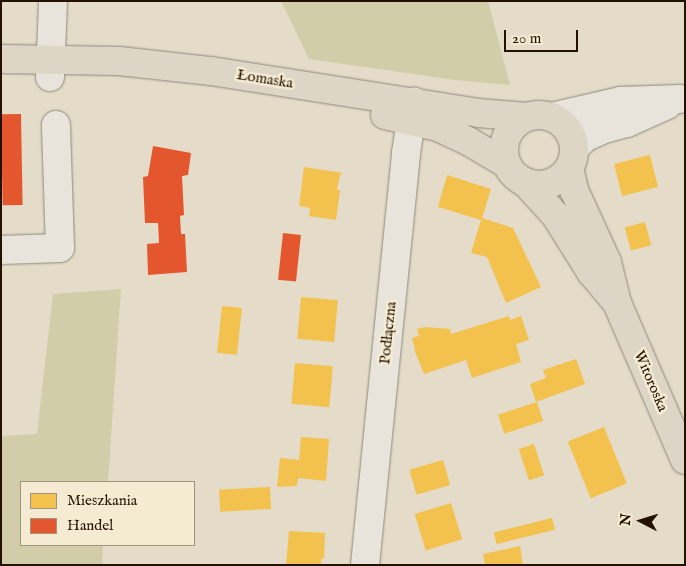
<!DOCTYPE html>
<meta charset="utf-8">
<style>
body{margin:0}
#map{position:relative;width:686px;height:566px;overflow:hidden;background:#e4dcc8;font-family:"IM FELL English",serif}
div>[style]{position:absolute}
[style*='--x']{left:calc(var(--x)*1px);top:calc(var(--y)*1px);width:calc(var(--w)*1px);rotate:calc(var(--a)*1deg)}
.green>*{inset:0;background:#d0cda8}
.homes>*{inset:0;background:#f2c14e;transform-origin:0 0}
.shops>*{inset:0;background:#e4572e;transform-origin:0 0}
.roads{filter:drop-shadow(0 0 1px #8f887b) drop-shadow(0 0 1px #8f887b)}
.minor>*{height:28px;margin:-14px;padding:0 14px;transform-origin:14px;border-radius:14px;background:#e9e4db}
.major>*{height:28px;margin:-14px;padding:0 14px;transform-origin:14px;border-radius:14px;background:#ddd5c5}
.major>.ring{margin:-14px;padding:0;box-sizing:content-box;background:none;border:28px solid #ddd5c5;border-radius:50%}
span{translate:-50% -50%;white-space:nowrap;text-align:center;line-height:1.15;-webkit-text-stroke:5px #f5ebd3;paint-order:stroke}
.street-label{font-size:15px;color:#231200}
.frame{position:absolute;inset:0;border:2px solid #231200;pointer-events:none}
.legend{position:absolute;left:20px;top:481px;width:175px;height:65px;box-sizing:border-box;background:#f5ebd3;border:1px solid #a1947f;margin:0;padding:6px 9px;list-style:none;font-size:15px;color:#231200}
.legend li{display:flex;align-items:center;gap:10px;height:25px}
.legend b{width:25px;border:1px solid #a1947f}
.north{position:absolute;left:616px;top:496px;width:50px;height:50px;-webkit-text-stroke:4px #f5ebd3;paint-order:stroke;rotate:275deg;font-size:14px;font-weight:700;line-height:20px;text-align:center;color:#231200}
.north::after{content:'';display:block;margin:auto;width:18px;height:22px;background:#231200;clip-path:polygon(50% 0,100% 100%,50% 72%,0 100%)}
.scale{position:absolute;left:504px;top:30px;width:74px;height:22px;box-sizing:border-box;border:2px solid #231200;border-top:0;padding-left:6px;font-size:15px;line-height:18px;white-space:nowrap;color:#231200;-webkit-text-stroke:4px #f5ebd3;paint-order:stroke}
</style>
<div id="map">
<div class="green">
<i style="clip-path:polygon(281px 1px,488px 1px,510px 85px,455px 80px,309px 59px)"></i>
<i style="clip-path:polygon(121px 289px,108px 482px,21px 482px,21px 545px,103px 545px,102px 565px,1px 565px,1px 436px,37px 434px,53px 294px)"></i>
</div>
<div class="homes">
<i style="left:650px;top:155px;width:33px;height:37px;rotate:76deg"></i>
<i style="clip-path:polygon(304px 167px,343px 173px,340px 175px,337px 190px,340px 190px,336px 220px,309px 216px,310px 208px,299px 206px)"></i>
<i style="clip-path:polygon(447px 175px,491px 189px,482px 218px,513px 228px,541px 287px,506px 303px,487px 257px,471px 253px,481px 220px,438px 207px)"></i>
<i style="left:645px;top:222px;width:24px;height:21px;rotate:75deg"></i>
<i style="left:301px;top:297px;width:37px;height:42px;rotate:5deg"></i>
<i style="left:222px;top:306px;width:20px;height:47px;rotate:6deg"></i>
<i style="clip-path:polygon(509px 316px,510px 320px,521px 316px,529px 340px,516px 344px,521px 362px,472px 378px,466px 360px,424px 374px,414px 349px,415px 349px,412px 338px,419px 336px,417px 329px,425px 327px,450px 329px,451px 334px)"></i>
<i style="clip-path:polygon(576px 359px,585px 384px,536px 402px,530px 384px,546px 378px,543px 370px)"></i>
<i style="left:295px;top:363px;width:38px;height:41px;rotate:5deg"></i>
<i style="left:537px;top:402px;width:20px;height:41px;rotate:72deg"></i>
<i style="left:604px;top:427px;width:61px;height:39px;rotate:68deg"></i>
<i style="clip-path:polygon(301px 437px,329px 439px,326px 481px,298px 478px,297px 486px,277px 487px,280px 458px,299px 460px)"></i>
<i style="left:534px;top:444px;width:33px;height:16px;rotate:72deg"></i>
<i style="left:443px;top:460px;width:26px;height:35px;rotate:74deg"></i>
<i style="left:270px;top:487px;width:22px;height:51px;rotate:87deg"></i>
<i style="left:451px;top:503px;width:38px;height:38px;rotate:73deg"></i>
<i style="left:552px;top:518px;width:12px;height:60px;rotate:76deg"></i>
<i style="clip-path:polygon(289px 531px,325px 533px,324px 558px,321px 559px,321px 565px,286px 565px)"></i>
<i style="clip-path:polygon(520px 546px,523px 565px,485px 565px,483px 554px)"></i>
</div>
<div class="shops">
<i style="left:21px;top:114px;width:91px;height:20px;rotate:89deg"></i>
<i style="clip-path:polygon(153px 146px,191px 153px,188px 175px,182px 176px,184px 215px,180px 216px,181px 234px,185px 234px,187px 272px,148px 275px,147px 244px,159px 243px,158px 223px,145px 223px,143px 177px,148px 176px)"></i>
<i style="left:283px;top:233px;width:18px;height:47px;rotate:6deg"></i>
</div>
<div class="roads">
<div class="minor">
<i style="--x:50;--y:77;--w:76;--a:-87.7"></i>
<i style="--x:552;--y:117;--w:71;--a:-13.1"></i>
<i style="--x:621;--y:101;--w:59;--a:-1.9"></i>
<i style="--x:575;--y:147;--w:15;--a:-42"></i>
<i style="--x:586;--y:137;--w:20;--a:-24"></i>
<i style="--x:604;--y:129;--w:24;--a:-15"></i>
<i style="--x:627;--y:123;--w:44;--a:-24.2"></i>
<i style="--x:1;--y:250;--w:59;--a:-1.9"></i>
<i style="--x:60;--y:248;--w:123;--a:-91.9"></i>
<i style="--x:365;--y:565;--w:414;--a:-84.3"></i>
<i style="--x:406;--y:153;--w:52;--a:-81.1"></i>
</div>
<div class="major">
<i style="--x:1;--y:59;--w:118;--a:1"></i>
<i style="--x:119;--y:61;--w:93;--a:6.2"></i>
<i style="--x:211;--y:71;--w:270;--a:8.9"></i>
<i style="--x:478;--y:113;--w:49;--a:4.7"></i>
<i style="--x:385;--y:115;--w:54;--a:12.8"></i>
<i style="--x:438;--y:127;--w:33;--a:25"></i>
<i style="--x:468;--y:141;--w:45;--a:30.5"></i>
<i class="ring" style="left:504px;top:115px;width:42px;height:42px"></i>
<i style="--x:569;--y:168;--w:23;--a:77"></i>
<i style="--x:574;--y:190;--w:79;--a:65.4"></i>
<i style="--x:607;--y:262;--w:42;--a:76.3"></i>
<i style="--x:617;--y:303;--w:171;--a:66.6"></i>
<i style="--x:525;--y:182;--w:46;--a:47.6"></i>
<i style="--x:556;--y:216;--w:66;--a:58"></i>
<i style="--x:591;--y:272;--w:34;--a:50"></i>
</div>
</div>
<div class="street-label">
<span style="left:265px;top:79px;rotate:9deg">Łomaska</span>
<span style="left:388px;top:333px;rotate:-84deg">Podłączna</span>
<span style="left:651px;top:381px;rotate:67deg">Witoroska</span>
</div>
<div class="frame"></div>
<ul class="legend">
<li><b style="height:14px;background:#f2c14e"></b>Mieszkania</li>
<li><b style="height:14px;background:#e4572e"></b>Handel</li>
</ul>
<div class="north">N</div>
<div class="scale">20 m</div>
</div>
